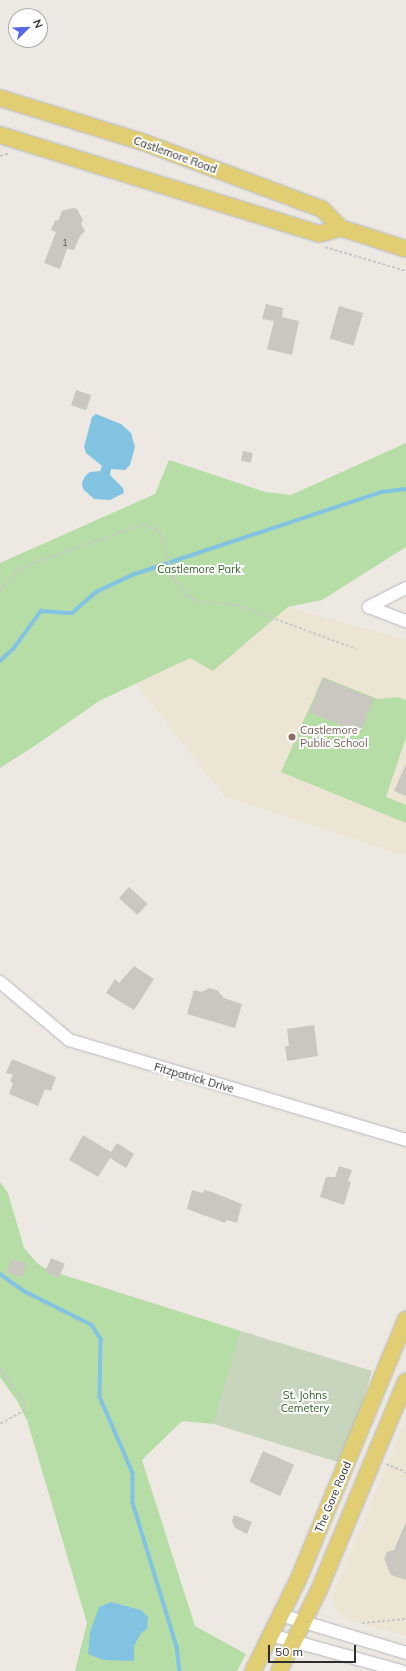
<!DOCTYPE html>
<style>
body{margin:0}
#map{position:relative;width:406px;height:1671px;overflow:hidden;background:#ede9e2;font-family:Mulish,sans-serif}
div>[style]{position:absolute}
[style*='--x']{left:calc(var(--x)*1px);top:calc(var(--y)*1px);width:calc(var(--w)*1px);rotate:calc(var(--a)*1deg)}
.education>*{inset:0;background:#ece5d4}
.green>*{inset:0;background:#b5dda5}
.cemetery>*{inset:0;background:#c6d5bb;transform-origin:0 0}
.water>*{inset:0;background:#82c3e2}
.stream>*{height:3.5px;margin:-1.75px;padding:0 1.75px;transform-origin:1.75px;border-radius:1.75px;background:#82c3e2}
.building>*{inset:0;background:#c9c7c0;transform-origin:0 0}
.path>*{height:2px;margin-top:-1px;transform-origin:0;background:repeating-linear-gradient(90deg,#c8c8c8 0 3px,transparent 0 5px)}
.roads{filter:drop-shadow(0 0 1px #b5b7bf) drop-shadow(0 0 1px #b5b7bf)}
.minor>*{height:12px;margin:-6px;padding:0 6px;transform-origin:6px;border-radius:6px;background:#fff}
.major>*{height:16px;margin:-8px;padding:0 8px;transform-origin:8px;border-radius:8px;background:#e2ce72}
.dots>*{width:11px;height:11px;translate:-50% -50%;box-sizing:border-box;border:2px solid #fff;border-radius:50%}
span{translate:-50% -50%;white-space:nowrap;text-align:center;line-height:1.15;-webkit-text-stroke:4px #fff;paint-order:stroke}
.number-label{font-size:9px;color:#545452}
.number-label span{-webkit-text-stroke-width:0}
.street-label{font-size:11px;color:#2d2d2d}
.park-label{font-size:11px;color:#2e6424}
.education-label{font-size:11px;color:#785e54}
.left{translate:0 -50%;text-align:left}
.north{position:absolute;left:8px;top:8px;width:40px;height:40px;box-sizing:border-box;background:#fff;border:1px solid #ababab;border-radius:50%;rotate:67deg;font-size:11px;font-weight:700;line-height:16px;text-align:center;color:#2d2d2d}
.north::after{content:'';display:block;margin:auto;width:14px;height:18px;background:#5569e6;clip-path:polygon(50% 0,100% 100%,50% 72%,0 100%)}
.scale{position:absolute;left:268px;top:1645px;width:88px;height:18px;box-sizing:border-box;border:2px solid #2d2d2d;border-top:0;padding-left:5px;font-size:12px;line-height:14px;white-space:nowrap;color:#2d2d2d;-webkit-text-stroke:3px #fff;paint-order:stroke}
</style>
<div id="map">
<div class="education">
<i style="clip-path:polygon(288px 607px,406px 640px,406px 856px,224px 796px,132px 679px,183px 654px,213px 671px)"></i>
<i style="clip-path:polygon(406px 1420px,406px 1636px,348px 1620px,337px 1612px,332px 1597px)"></i>
</div>
<div class="green">
<i style="clip-path:polygon(406px 443px,406px 547px,322px 600px,288px 607px,213px 671px,190px 658px,99px 701px,36px 745px,0 768px,0 563px,155px 494px,169px 460px,265px 492px,291px 495px)"></i>
<i style="clip-path:polygon(323px 677px,378px 699px,398px 697px,406px 700px,406px 737px,386px 797px,406px 805px,406px 823px,281px 772px)"></i>
<i style="clip-path:polygon(0 1182px,8px 1193px,24px 1248px,37px 1263px,48px 1270px,241px 1331px,215px 1424px,182px 1421px,142px 1460px,195px 1626px,246px 1654px,237px 1671px,75px 1671px,87px 1623px,27px 1420px,17px 1401px,0 1377px)"></i>
</div>
<div class="cemetery">
<i style="left:241px;top:1331px;width:137px;height:97px;rotate:17deg"></i>
</div>
<div class="water">
<i style="clip-path:polygon(96px 414px,121px 424px,131px 433px,135px 447px,130px 465px,125px 470px,111px 469px,110px 475px,123px 488px,124px 493px,110px 500px,94px 499px,83px 489px,82px 482px,86px 475px,90px 472px,100px 471px,102px 466px,86px 453px,84px 447px,92px 417px)"></i>
<i style="clip-path:polygon(111px 1602px,141px 1610px,148px 1617px,147px 1629px,141px 1633px,134px 1646px,134px 1661px,104px 1660px,88px 1654px,90px 1632px,99px 1607px)"></i>
</div>
<div class="stream">
<i style="--x:0;--y:661;--w:19;--a:-43"></i>
<i style="--x:14;--y:648;--w:46;--a:-53.9"></i>
<i style="--x:41;--y:611;--w:31;--a:4"></i>
<i style="--x:72;--y:613;--w:32;--a:-41"></i>
<i style="--x:96;--y:592;--w:40;--a:-25"></i>
<i style="--x:132;--y:575;--w:262;--a:-18.4"></i>
<i style="--x:381;--y:492;--w:25;--a:-7"></i>
<i style="--x:0;--y:1274;--w:32;--a:35"></i>
<i style="--x:26;--y:1292;--w:74;--a:26.6"></i>
<i style="--x:92;--y:1325;--w:17;--a:57"></i>
<i style="--x:101;--y:1339;--w:58;--a:91"></i>
<i style="--x:100;--y:1397;--w:83;--a:66.5"></i>
<i style="--x:133;--y:1473;--w:30;--a:90"></i>
<i style="--x:133;--y:1503;--w:151;--a:73"></i>
<i style="--x:177;--y:1647;--w:24;--a:83"></i>
</div>
<div class="building">
<i style="clip-path:polygon(73px 208px,77px 209px,83px 220px,81px 224px,85px 231px,80px 236px,74px 250px,67px 249px,60px 269px,44px 263px,56px 232px,51px 230px,55px 220px,58px 221px,62px 211px)"></i>
<i style="clip-path:polygon(266px 304px,283px 308px,282px 317px,299px 321px,292px 355px,267px 349px,274px 321px,262px 319px)"></i>
<i style="left:339px;top:306px;width:25px;height:34px;rotate:16deg"></i>
<i style="left:76px;top:390px;width:16px;height:16px;rotate:18deg"></i>
<i style="left:243px;top:451px;width:10px;height:10px;rotate:11deg"></i>
<i style="left:323px;top:678px;width:55px;height:37px;rotate:22deg"></i>
<i style="clip-path:polygon(406px 764px,406px 796px,394px 791px)"></i>
<i style="left:129px;top:887px;width:25px;height:15px;rotate:42deg"></i>
<i style="clip-path:polygon(134px 966px,154px 979px,134px 1010px,106px 993px,115px 979px,119px 983px)"></i>
<i style="clip-path:polygon(209px 988px,217px 990px,224px 998px,242px 1004px,235px 1028px,187px 1014px,194px 990px,202px 992px)"></i>
<i style="clip-path:polygon(314px 1025px,318px 1056px,287px 1061px,285px 1046px,289px 1046px,287px 1029px)"></i>
<i style="clip-path:polygon(12px 1059px,56px 1077px,51px 1091px,45px 1089px,38px 1106px,9px 1094px,13px 1083px,10px 1081px,13px 1075px,6px 1073px)"></i>
<i style="clip-path:polygon(83px 1135px,111px 1152px,117px 1143px,134px 1154px,126px 1168px,110px 1158px,98px 1177px,69px 1160px)"></i>
<i style="clip-path:polygon(339px 1166px,352px 1170px,348px 1181px,351px 1182px,344px 1205px,320px 1197px,326px 1177px,335px 1177px)"></i>
<i style="clip-path:polygon(192px 1190px,203px 1193px,204px 1190px,212px 1192px,242px 1204px,237px 1223px,226px 1220px,225px 1223px,187px 1209px)"></i>
<i style="left:51px;top:1258px;width:15px;height:15px;rotate:23deg"></i>
<i style="left:11px;top:1259px;width:16px;height:14px;rotate:15deg"></i>
<i style="left:263px;top:1451px;width:34px;height:34px;rotate:24deg"></i>
<i style="clip-path:polygon(234px 1515px,252px 1522px,247px 1534px,235px 1528px,232px 1521px)"></i>
<i style="clip-path:polygon(406px 1522px,406px 1580px,391px 1575px,384px 1559px,387px 1552px,394px 1550px)"></i>
</div>
<div class="path">
<i style="--x:0;--y:156;--w:10;--a:-17"></i>
<i style="--x:325;--y:247;--w:84;--a:16.5"></i>
<i style="--x:0;--y:590;--w:28;--a:-46"></i>
<i style="--x:19;--y:570;--w:19;--a:-25"></i>
<i style="--x:36;--y:562;--w:115;--a:-19.2"></i>
<i style="--x:145;--y:524;--w:17;--a:28"></i>
<i style="--x:160;--y:532;--w:48;--a:74.2"></i>
<i style="--x:173;--y:578;--w:23;--a:52"></i>
<i style="--x:187;--y:596;--w:12;--a:24"></i>
<i style="--x:198;--y:601;--w:40;--a:5.7"></i>
<i style="--x:238;--y:605;--w:126;--a:20.4"></i>
<i style="--x:0;--y:1368;--w:41;--a:54"></i>
<i style="--x:24;--y:1401;--w:9;--a:84"></i>
<i style="--x:25;--y:1410;--w:29;--a:151"></i>
<i style="--x:386;--y:1464;--w:22;--a:22"></i>
<i style="--x:362;--y:1623;--w:44;--a:-5.2"></i>
</div>
<div class="roads">
<div class="minor">
<i style="--x:406;--y:588;--w:42;--a:152.8"></i>
<i style="--x:369;--y:607;--w:40;--a:21"></i>
<i style="--x:0;--y:982;--w:90;--a:40"></i>
<i style="--x:69;--y:1040;--w:352;--a:16.5"></i>
<i style="--x:281;--y:1615;--w:131;--a:16.9"></i>
<i style="--x:271;--y:1635;--w:135;--a:15.5"></i>
</div>
<div class="major">
<i style="--x:0;--y:98;--w:146;--a:17.1"></i>
<i style="--x:140;--y:141;--w:194;--a:20.5"></i>
<i style="--x:322;--y:209;--w:27;--a:45"></i>
<i style="--x:341;--y:228;--w:68;--a:17.9"></i>
<i style="--x:0;--y:135;--w:334;--a:17.2"></i>
<i style="--x:319;--y:234;--w:23;--a:-15"></i>
<i style="--x:253;--y:1671;--w:102;--a:-63.7"></i>
<i style="--x:298;--y:1580;--w:282;--a:-67.5"></i>
<i style="--x:279;--y:1671;--w:90;--a:-63.7"></i>
<i style="--x:319;--y:1590;--w:226;--a:-67.4"></i>
</div>
</div>
<div class="dots">
<i style="left:292px;top:737px;background:#8d6e63"></i>
</div>
<div class="number-label">
<span style="left:65px;top:243px">1</span>
</div>
<div class="street-label">
<span style="left:175px;top:155px;rotate:20deg">Castlemore Road</span>
<span style="left:194px;top:1078px;rotate:16deg">Fitzpatrick Drive</span>
<span style="left:333px;top:1497px;rotate:-67deg">The Gore Road</span>
</div>
<div class="park-label">
<span style="left:199px;top:569px">Castlemore Park</span>
<span style="left:305px;top:1402px">St. Johns<br>Cemetery</span>
</div>
<div class="education-label">
<span class="left" style="left:300px;top:737px">Castlemore<br>Public School</span>
</div>
<div class="north">N</div>
<div class="scale">50 m</div>
</div>
